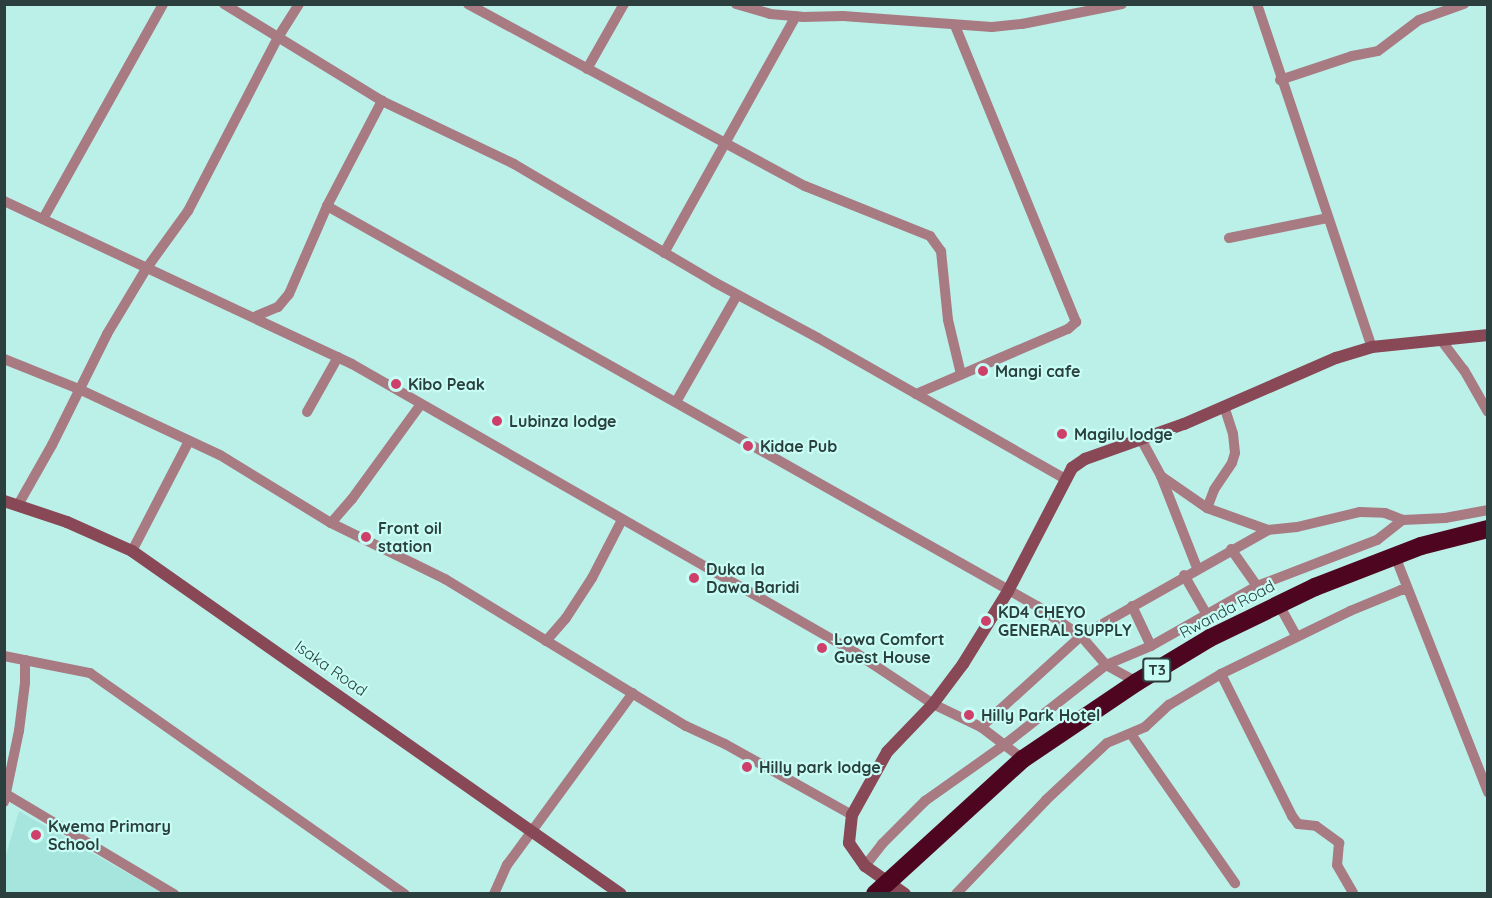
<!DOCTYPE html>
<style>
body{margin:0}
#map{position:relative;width:1492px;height:898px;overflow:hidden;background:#bbf0e9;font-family:Quicksand,sans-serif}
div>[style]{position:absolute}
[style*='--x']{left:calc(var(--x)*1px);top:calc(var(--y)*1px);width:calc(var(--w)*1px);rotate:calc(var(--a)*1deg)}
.built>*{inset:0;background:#a6e5dd}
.street>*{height:10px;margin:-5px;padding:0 5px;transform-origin:5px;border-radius:5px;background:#a87b83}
.secondary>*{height:12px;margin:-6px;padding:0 6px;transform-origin:6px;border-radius:6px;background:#884856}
.highway>*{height:18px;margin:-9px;padding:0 9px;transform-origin:9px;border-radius:9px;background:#4e0620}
.dots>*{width:16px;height:16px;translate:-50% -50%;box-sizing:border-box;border:3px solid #c8fdf6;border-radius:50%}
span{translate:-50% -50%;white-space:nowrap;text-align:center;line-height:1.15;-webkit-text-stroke:4.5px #c8fdf6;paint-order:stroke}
.shield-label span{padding:2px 4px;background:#c8fdf6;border:2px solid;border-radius:4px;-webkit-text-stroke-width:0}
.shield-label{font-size:15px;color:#2b403e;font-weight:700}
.poi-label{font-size:16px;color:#2b403e;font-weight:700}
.left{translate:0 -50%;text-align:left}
.street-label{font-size:16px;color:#2b403e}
.frame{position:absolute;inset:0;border:6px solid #2b403e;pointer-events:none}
</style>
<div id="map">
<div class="built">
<i style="clip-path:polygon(19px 811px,162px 893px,5px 893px,5px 858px)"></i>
</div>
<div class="street">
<i style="--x:224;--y:4;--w:185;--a:31.5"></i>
<i style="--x:382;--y:101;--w:146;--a:25.5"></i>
<i style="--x:514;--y:164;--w:232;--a:30.5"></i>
<i style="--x:714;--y:282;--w:118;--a:28.3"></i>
<i style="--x:818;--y:338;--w:284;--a:29.7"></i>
<i style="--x:468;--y:4;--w:383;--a:28.4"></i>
<i style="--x:805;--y:186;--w:135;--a:21.8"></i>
<i style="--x:930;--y:236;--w:19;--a:54"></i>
<i style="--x:941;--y:251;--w:69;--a:84.2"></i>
<i style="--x:948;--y:320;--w:56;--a:76.5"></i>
<i style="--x:736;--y:4;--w:35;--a:16"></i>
<i style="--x:770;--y:14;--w:32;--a:5"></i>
<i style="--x:802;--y:17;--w:41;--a:-1.4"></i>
<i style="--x:843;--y:16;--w:149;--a:4.2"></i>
<i style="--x:992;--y:27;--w:30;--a:-6"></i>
<i style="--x:1022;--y:24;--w:102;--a:-11.3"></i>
<i style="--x:1257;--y:4;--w:362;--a:71.5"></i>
<i style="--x:587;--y:69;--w:75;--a:-60.4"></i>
<i style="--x:1280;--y:80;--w:76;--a:-18.4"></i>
<i style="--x:1352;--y:56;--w:26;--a:-11"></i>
<i style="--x:1378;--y:51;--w:51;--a:-37.1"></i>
<i style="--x:1419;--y:20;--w:48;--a:-19.6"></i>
<i style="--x:4;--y:201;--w:384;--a:25.1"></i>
<i style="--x:352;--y:364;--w:581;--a:29.83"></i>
<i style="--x:856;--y:653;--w:92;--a:33.5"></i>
<i style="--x:933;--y:704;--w:53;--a:25.6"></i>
<i style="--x:981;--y:727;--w:53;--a:37.3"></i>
<i style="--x:327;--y:206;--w:815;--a:29.4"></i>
<i style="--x:1037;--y:606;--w:53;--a:34.3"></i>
<i style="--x:1081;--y:636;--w:38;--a:49"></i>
<i style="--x:1106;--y:665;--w:35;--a:29"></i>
<i style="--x:43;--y:219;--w:246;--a:-60.8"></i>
<i style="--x:1229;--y:238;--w:100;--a:-11.5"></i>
<i style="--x:664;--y:253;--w:271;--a:-60.9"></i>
<i style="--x:254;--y:317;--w:26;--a:-23"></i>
<i style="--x:278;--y:307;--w:17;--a:-50"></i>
<i style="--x:289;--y:294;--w:96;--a:-66.6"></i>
<i style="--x:327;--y:206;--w:119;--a:-62.4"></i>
<i style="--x:1441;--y:340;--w:38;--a:53"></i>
<i style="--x:1464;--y:370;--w:48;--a:60.3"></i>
<i style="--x:4;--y:359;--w:83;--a:21.9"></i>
<i style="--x:81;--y:390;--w:153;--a:25.1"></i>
<i style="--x:220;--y:455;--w:130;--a:31.5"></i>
<i style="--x:331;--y:523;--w:127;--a:26.2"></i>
<i style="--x:445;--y:579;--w:282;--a:31.4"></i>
<i style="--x:686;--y:726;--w:43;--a:24.8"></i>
<i style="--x:725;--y:744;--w:145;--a:29.2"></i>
<i style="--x:916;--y:394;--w:165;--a:-23.2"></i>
<i style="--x:1068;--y:329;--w:11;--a:-41"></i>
<i style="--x:1076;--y:322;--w:321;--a:-112.2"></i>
<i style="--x:676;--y:402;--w:123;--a:-60.3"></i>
<i style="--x:1224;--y:406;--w:29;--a:72"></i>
<i style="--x:1233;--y:434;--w:19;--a:84"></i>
<i style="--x:1235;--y:453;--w:10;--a:107"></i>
<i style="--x:1232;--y:463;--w:32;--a:124"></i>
<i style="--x:1214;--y:490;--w:19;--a:111"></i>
<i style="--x:1207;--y:508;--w:65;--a:19.8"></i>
<i style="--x:307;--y:412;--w:63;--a:-60.6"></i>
<i style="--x:1141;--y:439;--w:42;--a:61.6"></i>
<i style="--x:1161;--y:476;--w:99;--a:68.6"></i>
<i style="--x:1161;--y:476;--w:56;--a:34.8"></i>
<i style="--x:18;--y:505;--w:69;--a:-60.5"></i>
<i style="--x:52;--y:445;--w:124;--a:-63.6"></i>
<i style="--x:107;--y:334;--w:76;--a:-59"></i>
<i style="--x:146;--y:269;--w:72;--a:-54.1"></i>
<i style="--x:188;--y:211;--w:194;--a:-62.6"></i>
<i style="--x:277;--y:39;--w:41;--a:-57.8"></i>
<i style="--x:331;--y:523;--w:32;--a:-49"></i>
<i style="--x:352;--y:499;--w:117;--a:-54"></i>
<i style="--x:1231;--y:549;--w:45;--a:54.9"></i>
<i style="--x:132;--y:551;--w:124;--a:-62.6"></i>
<i style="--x:1395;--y:556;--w:254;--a:68.5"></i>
<i style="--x:1184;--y:575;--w:46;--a:60.1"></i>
<i style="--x:1278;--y:603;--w:38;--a:61"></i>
<i style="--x:1132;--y:606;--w:44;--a:64.6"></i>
<i style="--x:546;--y:641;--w:30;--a:-49"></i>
<i style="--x:566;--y:618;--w:48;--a:-57"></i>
<i style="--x:592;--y:578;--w:65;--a:-62.7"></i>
<i style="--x:4;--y:656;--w:88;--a:11.2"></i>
<i style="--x:90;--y:673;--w:385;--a:35.1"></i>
<i style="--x:1221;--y:674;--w:159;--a:63.4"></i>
<i style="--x:1292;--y:816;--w:10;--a:53"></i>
<i style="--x:1298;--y:824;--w:18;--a:6"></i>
<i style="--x:1316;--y:826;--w:29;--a:36"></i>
<i style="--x:1339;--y:843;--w:22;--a:95"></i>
<i style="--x:1337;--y:865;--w:32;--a:60"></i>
<i style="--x:981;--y:727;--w:135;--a:-42.3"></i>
<i style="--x:1081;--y:636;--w:215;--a:-29.5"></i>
<i style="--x:1268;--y:530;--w:29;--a:-6"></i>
<i style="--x:1297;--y:527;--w:65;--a:-13.4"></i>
<i style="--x:1360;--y:512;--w:25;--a:2"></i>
<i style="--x:1385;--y:513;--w:19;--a:21"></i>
<i style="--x:1403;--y:520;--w:42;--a:-2.7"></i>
<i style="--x:1445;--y:518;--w:44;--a:-10.5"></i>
<i style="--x:1131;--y:734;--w:182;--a:55.1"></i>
<i style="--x:6;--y:794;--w:196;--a:30.8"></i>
<i style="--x:4;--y:802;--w:73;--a:-78.1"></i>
<i style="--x:19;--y:731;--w:48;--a:-82.9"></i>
<i style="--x:25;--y:683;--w:23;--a:-90"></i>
<i style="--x:865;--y:866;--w:28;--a:-52"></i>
<i style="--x:882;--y:844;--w:61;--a:-45"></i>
<i style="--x:925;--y:801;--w:97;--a:-35.3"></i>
<i style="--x:1004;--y:745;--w:130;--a:-38.1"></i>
<i style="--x:1106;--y:665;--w:49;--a:-22.9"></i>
<i style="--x:1151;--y:646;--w:122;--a:-29.5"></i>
<i style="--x:1257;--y:586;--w:129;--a:-21"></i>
<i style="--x:1377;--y:540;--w:33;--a:-38"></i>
<i style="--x:494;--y:894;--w:32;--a:-66"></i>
<i style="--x:507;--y:865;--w:213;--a:-53.8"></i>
<i style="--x:956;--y:894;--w:130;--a:-46.2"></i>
<i style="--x:1046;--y:800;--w:83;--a:-43.1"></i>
<i style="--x:1107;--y:743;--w:41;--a:-22.8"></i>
<i style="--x:1145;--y:727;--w:33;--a:-43"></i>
<i style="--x:1169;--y:705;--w:61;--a:-30.8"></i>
<i style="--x:1221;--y:674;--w:144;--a:-26"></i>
<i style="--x:1350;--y:611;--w:55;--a:-22.4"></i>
<i style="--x:1401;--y:590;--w:6;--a:0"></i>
</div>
<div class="secondary">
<i style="--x:4;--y:501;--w:66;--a:18.4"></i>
<i style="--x:67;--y:522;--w:71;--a:24"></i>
<i style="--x:132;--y:551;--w:597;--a:35.05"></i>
<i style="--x:905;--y:894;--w:49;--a:-145"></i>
<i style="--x:865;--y:866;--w:28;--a:-125"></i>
<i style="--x:849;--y:843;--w:28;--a:-84"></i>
<i style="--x:852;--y:815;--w:72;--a:-60.9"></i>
<i style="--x:887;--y:752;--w:66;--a:-46.2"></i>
<i style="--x:933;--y:704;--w:50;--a:-53.1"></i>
<i style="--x:963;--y:664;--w:86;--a:-58.3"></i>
<i style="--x:1008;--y:591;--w:139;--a:-62.5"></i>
<i style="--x:1072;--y:468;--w:16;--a:-35"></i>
<i style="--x:1085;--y:459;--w:105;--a:-19.5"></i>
<i style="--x:1184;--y:424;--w:166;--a:-23.5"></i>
<i style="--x:1336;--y:358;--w:38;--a:-17"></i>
<i style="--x:1372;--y:347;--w:117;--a:-5.9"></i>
</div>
<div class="highway">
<i style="--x:875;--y:894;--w:200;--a:-42.4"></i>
<i style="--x:1023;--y:759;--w:138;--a:-34"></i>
<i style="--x:1137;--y:682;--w:85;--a:-31.1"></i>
<i style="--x:1210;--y:638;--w:117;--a:-25.9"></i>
<i style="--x:1315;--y:587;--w:114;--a:-21.1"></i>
<i style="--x:1421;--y:546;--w:69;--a:-14.2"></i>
</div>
<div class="dots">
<i style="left:983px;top:371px;background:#ce406a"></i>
<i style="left:396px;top:384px;background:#ce406a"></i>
<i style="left:497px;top:421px;background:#ce406a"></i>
<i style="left:1062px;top:434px;background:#ce406a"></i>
<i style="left:748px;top:446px;background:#ce406a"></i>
<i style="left:366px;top:537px;background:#ce406a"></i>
<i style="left:694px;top:578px;background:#ce406a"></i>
<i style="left:986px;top:621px;background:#ce406a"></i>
<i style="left:822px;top:648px;background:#ce406a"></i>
<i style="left:969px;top:715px;background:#ce406a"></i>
<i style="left:747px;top:767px;background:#ce406a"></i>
<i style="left:36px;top:835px;background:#ce406a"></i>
</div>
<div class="shield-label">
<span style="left:1157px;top:670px">T3</span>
</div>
<div class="poi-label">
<span class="left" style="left:995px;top:371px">Mangi cafe</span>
<span class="left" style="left:408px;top:384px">Kibo Peak</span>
<span class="left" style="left:509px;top:421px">Lubinza lodge</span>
<span class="left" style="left:1074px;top:434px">Magilu lodge</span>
<span class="left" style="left:760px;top:446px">Kidae Pub</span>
<span class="left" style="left:378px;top:537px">Front oil<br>station</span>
<span class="left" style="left:706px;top:578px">Duka la<br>Dawa Baridi</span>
<span class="left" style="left:998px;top:621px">KD4 CHEYO<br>GENERAL SUPPLY</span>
<span class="left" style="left:834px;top:648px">Lowa Comfort<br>Guest House</span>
<span class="left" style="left:981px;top:715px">Hilly Park Hotel</span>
<span class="left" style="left:759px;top:767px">Hilly park lodge</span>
<span class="left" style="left:48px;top:835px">Kwema Primary<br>School</span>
</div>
<div class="street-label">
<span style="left:1227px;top:609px;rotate:-28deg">Rwanda Road</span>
<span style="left:331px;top:668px;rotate:35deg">Isaka Road</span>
</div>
<div class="frame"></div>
</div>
